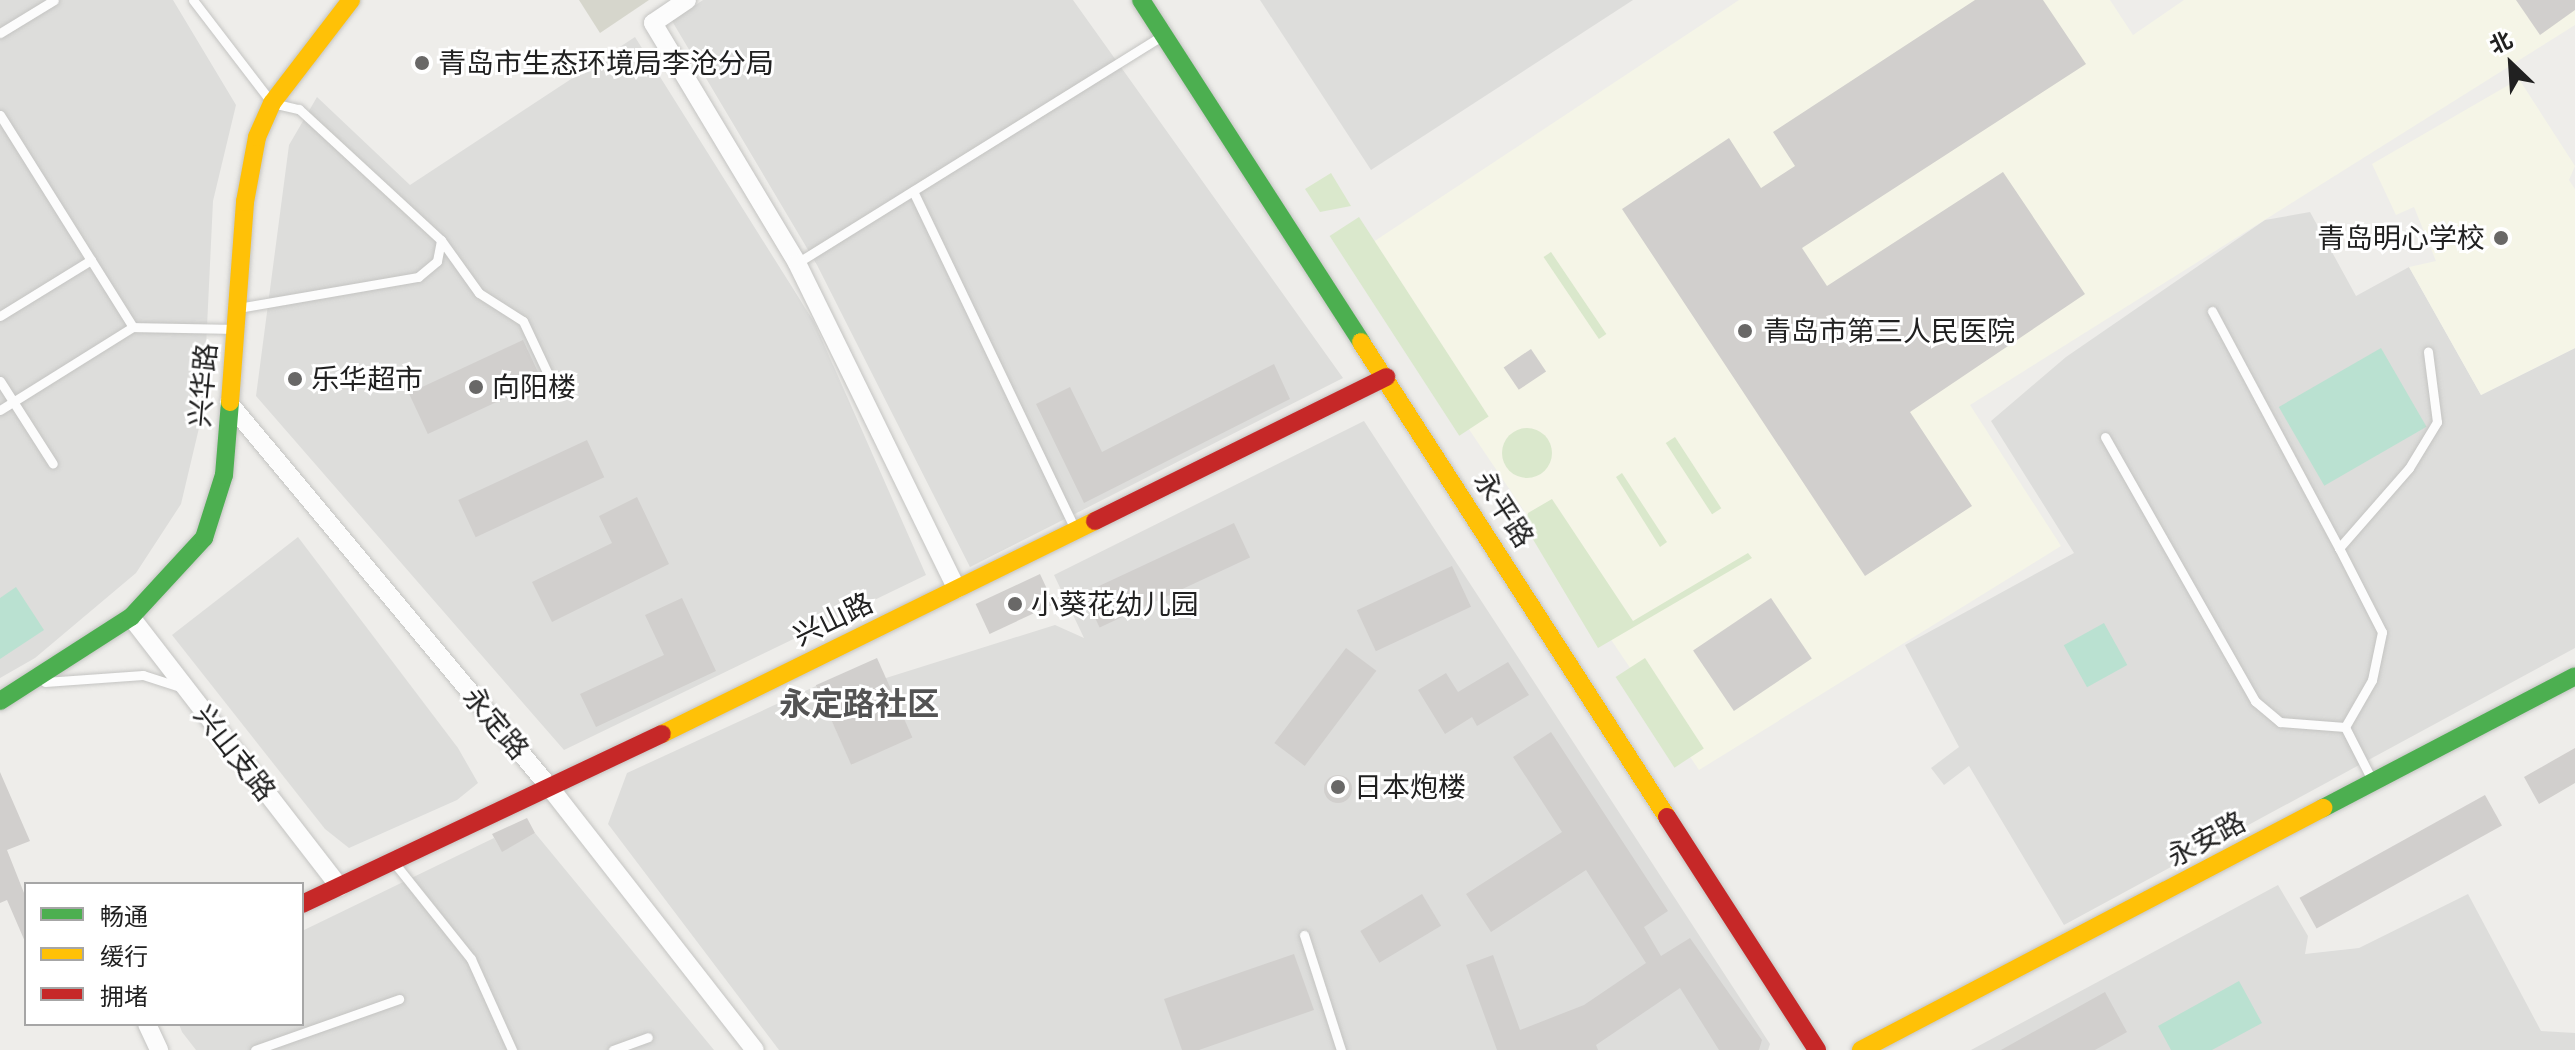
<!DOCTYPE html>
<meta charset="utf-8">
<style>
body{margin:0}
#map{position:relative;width:2575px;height:1050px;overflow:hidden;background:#eeedea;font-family:"Space Grotesk","Noto Sans SC",sans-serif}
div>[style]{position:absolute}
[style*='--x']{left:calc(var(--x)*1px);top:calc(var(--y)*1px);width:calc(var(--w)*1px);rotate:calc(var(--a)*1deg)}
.residential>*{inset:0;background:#dddddb}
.education>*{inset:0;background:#f5f5e7}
.construction>*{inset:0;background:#d6d6cc}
.grass>*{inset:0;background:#dae8cc;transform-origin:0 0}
.round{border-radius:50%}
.pitch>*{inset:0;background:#bae1d1;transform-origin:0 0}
.building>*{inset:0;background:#d1cfcd;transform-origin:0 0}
.roads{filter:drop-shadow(0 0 2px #c4c4c2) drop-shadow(0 0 2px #c4c4c2)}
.lane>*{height:9px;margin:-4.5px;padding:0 4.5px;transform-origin:4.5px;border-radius:4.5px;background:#fcfcfc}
.street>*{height:18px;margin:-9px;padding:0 9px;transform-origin:9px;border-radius:9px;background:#fcfcfc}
.fast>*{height:18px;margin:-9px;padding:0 9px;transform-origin:9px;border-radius:9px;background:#4caf50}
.slow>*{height:18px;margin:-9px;padding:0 9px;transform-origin:9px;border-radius:9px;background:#ffc107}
.jam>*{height:18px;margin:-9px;padding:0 9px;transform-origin:9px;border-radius:9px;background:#c62828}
.dots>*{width:22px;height:22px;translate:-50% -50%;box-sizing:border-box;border:4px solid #fff;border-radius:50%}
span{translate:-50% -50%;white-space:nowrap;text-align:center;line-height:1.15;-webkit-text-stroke:6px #fff;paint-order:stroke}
.poi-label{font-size:28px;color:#212121}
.left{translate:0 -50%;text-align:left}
.right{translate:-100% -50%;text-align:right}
.street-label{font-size:28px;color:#212121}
.quarter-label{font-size:32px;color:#545454;font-weight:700}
.legend{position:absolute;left:24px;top:882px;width:280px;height:144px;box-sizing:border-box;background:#fff;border:2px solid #a6a6a6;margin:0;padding:10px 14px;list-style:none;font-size:24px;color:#212121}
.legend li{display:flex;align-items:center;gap:16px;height:40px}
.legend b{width:40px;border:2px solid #a6a6a6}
.north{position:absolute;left:2471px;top:24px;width:80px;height:80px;-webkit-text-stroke:6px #fff;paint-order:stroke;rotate:335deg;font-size:22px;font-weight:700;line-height:32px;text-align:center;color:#212121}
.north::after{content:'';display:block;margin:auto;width:28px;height:36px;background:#212121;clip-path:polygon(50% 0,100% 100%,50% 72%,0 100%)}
</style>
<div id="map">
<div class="residential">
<i style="clip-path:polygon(0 0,173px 0,236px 105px,213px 201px,203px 411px,181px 504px,136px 573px,35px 658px,0 678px)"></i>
<i style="clip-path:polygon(703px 0,1073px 0,1343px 378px,970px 567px,817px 265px,672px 21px)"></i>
<i style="clip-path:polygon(1260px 0,1633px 0,1371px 170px)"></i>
<i style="clip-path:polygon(635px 37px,814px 322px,926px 575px,564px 750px,256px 396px,289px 145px,317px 97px,410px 185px)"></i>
<i style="clip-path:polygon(2310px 212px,2356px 296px,2409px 267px,2481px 395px,2575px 348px,2575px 648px,2064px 925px,1969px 766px,1944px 785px,1931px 768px,1959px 747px,1905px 645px,2074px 553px,1991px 421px,2066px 357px,2265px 220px)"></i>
<i style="clip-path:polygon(1364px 421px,1770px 1044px,1768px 1050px,779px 1050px,608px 824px,627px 773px,816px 686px,852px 765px,886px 678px,1055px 625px,1084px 638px,1054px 575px)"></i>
<i style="clip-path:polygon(298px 537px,458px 748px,478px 783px,457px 800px,349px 848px,325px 829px,172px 635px)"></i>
<i style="clip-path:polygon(535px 833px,714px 1050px,196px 1050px,182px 1032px,179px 1024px,302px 1024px,302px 931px,494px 838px,502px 851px)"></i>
<i style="clip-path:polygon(2278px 885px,2308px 936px,2305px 954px,2359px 948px,2468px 894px,2541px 1031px,2575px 1033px,2575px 1050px,1971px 1050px)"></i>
</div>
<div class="education">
<i style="clip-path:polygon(1739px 0,2110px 0,2133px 35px,2184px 0,2575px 0,2575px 25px,1970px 405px,2061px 546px,1699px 770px,1352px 256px)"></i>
<i style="clip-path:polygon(2519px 79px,2575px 166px,2569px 180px,2575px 189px,2575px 348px,2481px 395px,2409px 267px,2436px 261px,2414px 207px,2396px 215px,2372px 164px)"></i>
</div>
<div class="construction">
<i style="clip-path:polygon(579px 0,649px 0,600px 33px)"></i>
</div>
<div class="grass">
<i style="clip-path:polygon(1331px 173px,1351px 206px,1320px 212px,1305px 189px)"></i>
<i style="left:1359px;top:217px;width:238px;height:35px;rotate:57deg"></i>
<i style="left:1551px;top:252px;width:99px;height:9px;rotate:56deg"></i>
<i class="round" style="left:1502px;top:428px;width:50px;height:50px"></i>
<i style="left:1675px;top:437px;width:85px;height:11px;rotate:57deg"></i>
<i style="clip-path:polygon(1622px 473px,1667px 542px,1660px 547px,1616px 477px)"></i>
<i style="clip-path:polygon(1552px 499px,1633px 621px,1748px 553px,1752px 558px,1598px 648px,1525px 526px,1528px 513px)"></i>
<i style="left:1645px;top:658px;width:108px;height:35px;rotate:57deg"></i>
</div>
<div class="pitch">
<i style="left:2381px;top:348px;width:91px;height:118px;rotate:60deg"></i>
<i style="clip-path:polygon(16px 587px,44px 630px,0 659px,0 598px)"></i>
<i style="left:2104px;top:623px;width:48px;height:46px;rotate:61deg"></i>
<i style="clip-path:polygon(2239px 981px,2262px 1023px,2212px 1050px,2171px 1050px,2158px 1026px)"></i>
</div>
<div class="building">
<i style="clip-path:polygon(1975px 0,2043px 0,2086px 64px,1802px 248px,1827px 286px,2003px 172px,2085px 294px,1910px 412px,1972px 506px,1865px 576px,1622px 209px,1729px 138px,1761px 188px,1795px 166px,1773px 132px)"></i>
<i style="clip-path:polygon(2516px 0,2575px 0,2575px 10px,2540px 35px)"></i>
<i style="left:523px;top:340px;width:45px;height:126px;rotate:65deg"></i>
<i style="left:1531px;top:349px;width:27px;height:33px;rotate:56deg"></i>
<i style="clip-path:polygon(1274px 364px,1290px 399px,1084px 503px,1036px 404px,1070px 387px,1102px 452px)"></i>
<i style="left:587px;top:440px;width:41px;height:142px;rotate:65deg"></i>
<i style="clip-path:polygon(637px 497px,669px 564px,552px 622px,532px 582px,612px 543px,599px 516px)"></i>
<i style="left:1234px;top:523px;width:38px;height:166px;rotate:65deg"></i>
<i style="left:1452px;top:566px;width:45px;height:105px;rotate:65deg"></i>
<i style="left:1040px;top:574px;width:33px;height:71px;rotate:65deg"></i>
<i style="clip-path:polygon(682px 598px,716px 671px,596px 727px,580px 694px,664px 655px,645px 615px)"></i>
<i style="left:1771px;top:598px;width:73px;height:94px;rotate:56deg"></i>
<i style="left:1346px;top:648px;width:38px;height:119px;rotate:37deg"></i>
<i style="left:877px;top:658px;width:87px;height:67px;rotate:66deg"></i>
<i style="clip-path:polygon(1508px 662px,1529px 695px,1477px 726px,1472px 717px,1445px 734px,1418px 690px,1446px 673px,1458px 692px)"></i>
<i style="clip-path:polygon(1551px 732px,1668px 911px,1644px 927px,1661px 956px,1690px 938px,1762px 1040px,1759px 1050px,1719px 1050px,1680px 988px,1596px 1045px,1598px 1050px,1497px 1050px,1466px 965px,1493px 955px,1520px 1030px,1584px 1005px,1646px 963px,1586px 870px,1491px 932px,1466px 894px,1562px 832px,1513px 757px)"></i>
<i style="clip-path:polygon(2575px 748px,2575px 783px,2539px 804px,2524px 777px)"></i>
<i style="clip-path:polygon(0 772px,30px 841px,7px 850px,26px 898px,26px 944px,7px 900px,0 903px)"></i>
<i class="round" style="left:1324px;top:775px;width:28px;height:28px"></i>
<i style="left:2485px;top:795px;width:35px;height:212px;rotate:61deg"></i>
<i style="clip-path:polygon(527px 818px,535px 833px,502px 852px,492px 834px)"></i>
<i style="left:1422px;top:894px;width:37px;height:72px;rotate:59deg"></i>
<i style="clip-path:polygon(1294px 954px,1314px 1010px,1199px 1050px,1182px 1050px,1164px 999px)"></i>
<i style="clip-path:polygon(2105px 992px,2127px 1032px,2095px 1050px,2001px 1050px)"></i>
</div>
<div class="roads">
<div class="lane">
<i style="--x:193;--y:0;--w:130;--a:52.5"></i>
<i style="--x:272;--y:103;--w:28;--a:13"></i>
<i style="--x:299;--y:109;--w:193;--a:42.7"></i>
<i style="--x:441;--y:240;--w:65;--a:54.4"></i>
<i style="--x:479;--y:293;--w:52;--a:32.5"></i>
<i style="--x:523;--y:321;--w:73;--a:64.8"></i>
<i style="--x:0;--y:33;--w:63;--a:-31.4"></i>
<i style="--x:0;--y:115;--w:250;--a:57.9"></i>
<i style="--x:913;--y:191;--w:373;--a:64.4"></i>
<i style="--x:797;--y:263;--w:429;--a:-31.9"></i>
<i style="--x:238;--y:308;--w:183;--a:-9.8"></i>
<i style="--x:418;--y:277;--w:25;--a:-40"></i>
<i style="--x:437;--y:261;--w:21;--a:-79"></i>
<i style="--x:2212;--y:311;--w:269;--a:61.8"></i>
<i style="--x:0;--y:316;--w:107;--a:-31.6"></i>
<i style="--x:0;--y:381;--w:98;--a:57.4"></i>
<i style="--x:0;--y:410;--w:157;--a:-32"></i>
<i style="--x:133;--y:327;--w:100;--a:1.1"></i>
<i style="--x:2105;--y:437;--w:304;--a:60.4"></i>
<i style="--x:2255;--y:701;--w:33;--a:40"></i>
<i style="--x:2280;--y:722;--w:65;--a:4.4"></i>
<i style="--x:45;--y:682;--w:98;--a:-4.1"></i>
<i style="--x:143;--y:675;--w:39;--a:18"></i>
<i style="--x:2372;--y:780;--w:59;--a:-117"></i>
<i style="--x:2345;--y:727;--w:54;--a:-60.1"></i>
<i style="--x:2372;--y:680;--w:49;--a:-78.2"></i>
<i style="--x:2382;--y:632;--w:94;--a:-117.1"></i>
<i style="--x:2339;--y:548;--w:106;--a:-48.8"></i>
<i style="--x:2409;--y:468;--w:54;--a:-58.7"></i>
<i style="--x:2437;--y:422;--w:71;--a:-97.3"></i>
<i style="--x:396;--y:865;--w:120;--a:51.4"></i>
<i style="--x:471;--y:959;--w:100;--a:65.7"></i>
<i style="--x:1304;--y:935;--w:121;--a:72.2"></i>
<i style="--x:255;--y:1050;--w:153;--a:-19.5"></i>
<i style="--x:613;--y:1050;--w:37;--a:-20"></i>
</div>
<div class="street">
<i style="--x:687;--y:0;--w:41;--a:145.9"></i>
<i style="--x:653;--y:23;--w:280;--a:59"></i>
<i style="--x:797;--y:263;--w:363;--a:63.9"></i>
<i style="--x:229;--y:403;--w:503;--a:50.17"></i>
<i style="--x:551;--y:789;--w:331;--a:52"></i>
<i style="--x:131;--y:617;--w:341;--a:52.3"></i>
<i style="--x:147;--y:1024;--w:29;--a:65"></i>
</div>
<div class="fast">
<i style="--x:1141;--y:0;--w:407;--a:57.2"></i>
<i style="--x:0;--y:701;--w:156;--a:-32.7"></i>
<i style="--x:131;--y:617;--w:108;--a:-47.3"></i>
<i style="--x:204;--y:538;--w:66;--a:-72.4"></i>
<i style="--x:224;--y:475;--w:73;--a:-85.3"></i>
<i style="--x:2323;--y:808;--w:284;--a:-27.6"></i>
</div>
<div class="slow">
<i style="--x:1361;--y:342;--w:565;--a:57.21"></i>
<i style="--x:230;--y:402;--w:201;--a:-85.7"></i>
<i style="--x:245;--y:202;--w:66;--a:-79.5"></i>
<i style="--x:257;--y:137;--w:37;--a:-66"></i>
<i style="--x:272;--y:103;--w:130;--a:-52.5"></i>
<i style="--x:662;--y:734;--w:483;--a:-26.2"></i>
<i style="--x:1861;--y:1050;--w:522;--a:-27.65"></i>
</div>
<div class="jam">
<i style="--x:1095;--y:521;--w:325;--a:-26.3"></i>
<i style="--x:1667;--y:817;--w:277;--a:57.2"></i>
<i style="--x:302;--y:904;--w:398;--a:-25.3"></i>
</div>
</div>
<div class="dots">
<i style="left:422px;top:63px;background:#696867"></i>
<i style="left:2501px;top:238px;background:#696867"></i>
<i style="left:1745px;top:331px;background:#696867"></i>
<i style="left:295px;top:379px;background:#696867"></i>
<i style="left:476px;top:387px;background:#696867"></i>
<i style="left:1015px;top:604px;background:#696867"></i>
<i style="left:1338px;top:787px;background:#696867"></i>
</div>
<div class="poi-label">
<span class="left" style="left:438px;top:63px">青岛市生态环境局李沧分局</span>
<span class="right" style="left:2485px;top:238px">青岛明心学校</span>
<span class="left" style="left:1763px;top:331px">青岛市第三人民医院</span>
<span class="left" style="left:311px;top:379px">乐华超市</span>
<span class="left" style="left:492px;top:387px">向阳楼</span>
<span class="left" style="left:1031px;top:604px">小葵花幼儿园</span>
<span class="left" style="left:1354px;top:787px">日本炮楼</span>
</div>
<div class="street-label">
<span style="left:203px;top:385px;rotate:-85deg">兴华路</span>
<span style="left:1504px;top:509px;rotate:57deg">永平路</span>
<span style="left:833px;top:619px;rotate:-26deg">兴山路</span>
<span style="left:496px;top:723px;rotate:50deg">永定路</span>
<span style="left:235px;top:753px;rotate:52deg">兴山支路</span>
<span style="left:2206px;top:839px;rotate:-28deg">永安路</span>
</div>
<div class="quarter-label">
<span style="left:859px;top:704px">永定路社区</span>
</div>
<ul class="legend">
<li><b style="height:10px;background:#4caf50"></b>畅通</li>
<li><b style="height:10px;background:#ffc107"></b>缓行</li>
<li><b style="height:10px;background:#c62828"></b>拥堵</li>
</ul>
<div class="north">北</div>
</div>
